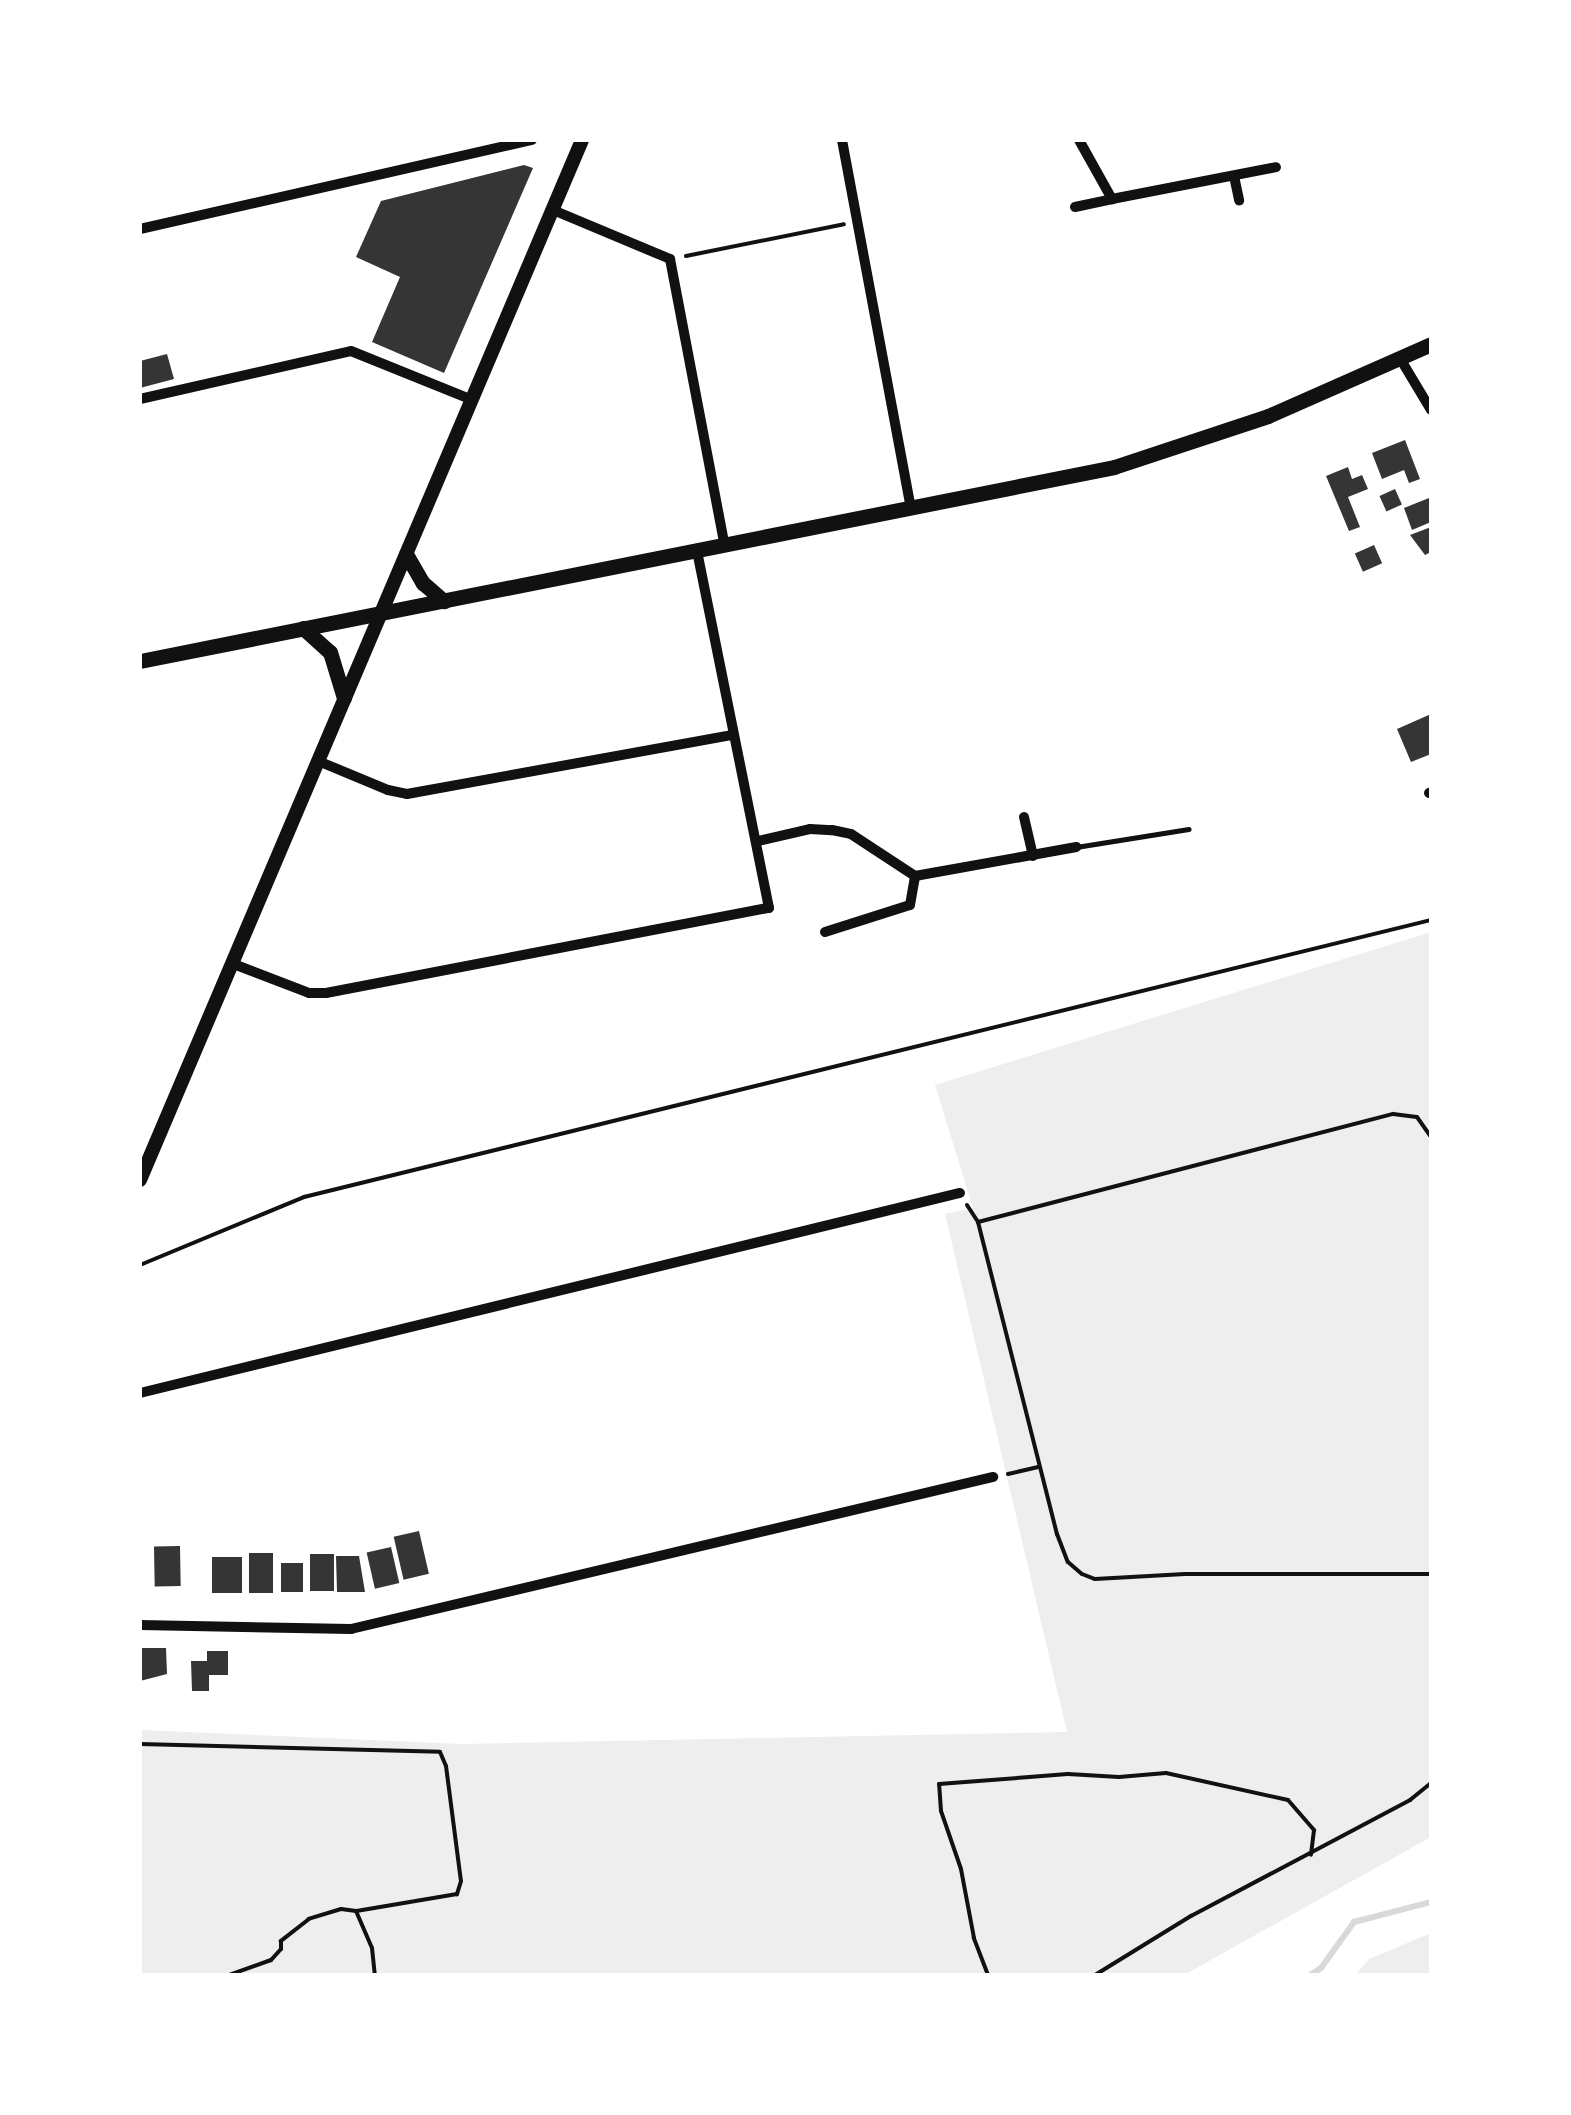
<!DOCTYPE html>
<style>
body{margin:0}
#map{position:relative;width:1571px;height:2115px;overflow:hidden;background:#fff;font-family:"Varela Round",sans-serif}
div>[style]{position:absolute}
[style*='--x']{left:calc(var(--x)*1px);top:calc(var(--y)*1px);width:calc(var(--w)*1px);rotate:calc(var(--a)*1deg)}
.green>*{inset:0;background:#eee}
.stream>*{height:6px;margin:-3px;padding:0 3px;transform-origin:3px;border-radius:3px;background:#d9d9d9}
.building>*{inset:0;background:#353535;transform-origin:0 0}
.path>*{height:4px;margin:-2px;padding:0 2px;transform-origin:2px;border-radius:2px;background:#111}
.service>*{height:5px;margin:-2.5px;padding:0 2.5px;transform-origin:2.5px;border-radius:2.5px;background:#111}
.minor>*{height:10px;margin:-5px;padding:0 5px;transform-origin:5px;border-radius:5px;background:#111}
.secondary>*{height:14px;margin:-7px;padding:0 7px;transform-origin:7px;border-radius:7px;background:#111}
.primary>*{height:15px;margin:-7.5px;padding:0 7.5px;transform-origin:7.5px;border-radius:7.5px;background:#111}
span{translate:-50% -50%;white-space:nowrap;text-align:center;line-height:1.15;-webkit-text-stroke:8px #fff;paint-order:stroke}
.frame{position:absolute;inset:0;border:142px solid #fff;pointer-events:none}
</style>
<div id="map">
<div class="green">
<i style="clip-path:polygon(1431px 932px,1431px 1837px,1184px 1975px,140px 1975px,140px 1730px,462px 1744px,1067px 1732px,945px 1214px,973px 1208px,935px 1085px)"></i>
<i style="clip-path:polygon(1431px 1933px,1431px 1975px,1355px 1975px,1369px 1959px)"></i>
</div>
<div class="stream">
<i style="--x:1310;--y:1975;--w:13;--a:-32"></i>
<i style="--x:1321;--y:1968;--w:57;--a:-54.3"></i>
<i style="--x:1354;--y:1922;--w:80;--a:-14.6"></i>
</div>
<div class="building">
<i style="clip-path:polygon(524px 165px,533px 168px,444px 373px,372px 342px,400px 277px,356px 257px,381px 201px)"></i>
<i style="clip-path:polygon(167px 354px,174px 379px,140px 388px,140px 361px)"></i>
<i style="clip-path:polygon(1405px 440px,1420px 479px,1409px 483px,1404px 470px,1382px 479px,1372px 453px)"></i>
<i style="clip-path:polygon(1348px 467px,1352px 479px,1362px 475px,1368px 489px,1348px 497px,1360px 527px,1349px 531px,1326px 476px)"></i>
<i style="left:1395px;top:489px;width:17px;height:17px;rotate:66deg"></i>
<i style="clip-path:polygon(1429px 498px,1431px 522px,1412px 530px,1404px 508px)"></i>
<i style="clip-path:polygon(1431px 527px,1431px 552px,1425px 555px,1410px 535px)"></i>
<i style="left:1374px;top:545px;width:20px;height:21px;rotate:66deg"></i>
<i style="clip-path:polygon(1431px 714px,1431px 754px,1411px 762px,1397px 729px)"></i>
<i style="left:419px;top:1531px;width:44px;height:26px;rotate:77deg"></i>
<i style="left:180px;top:1546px;width:40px;height:26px;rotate:89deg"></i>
<i style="left:391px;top:1547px;width:37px;height:25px;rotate:77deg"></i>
<i style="left:249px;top:1553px;width:24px;height:40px"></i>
<i style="left:334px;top:1554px;width:37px;height:24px;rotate:90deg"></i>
<i style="clip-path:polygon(336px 1556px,359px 1556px,365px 1592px,337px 1592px)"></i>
<i style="left:212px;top:1557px;width:30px;height:36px"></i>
<i style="left:303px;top:1563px;width:29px;height:22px;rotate:90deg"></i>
<i style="clip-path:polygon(140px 1648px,166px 1648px,167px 1674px,140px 1681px)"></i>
<i style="clip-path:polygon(207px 1651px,228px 1651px,228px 1675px,209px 1675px,209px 1691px,192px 1691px,191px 1661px,207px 1661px)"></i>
</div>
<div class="path">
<i style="--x:686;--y:256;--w:161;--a:-11.4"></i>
<i style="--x:967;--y:1205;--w:20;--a:57"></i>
<i style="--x:978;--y:1222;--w:322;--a:75.8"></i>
<i style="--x:1057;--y:1534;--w:30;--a:69"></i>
<i style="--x:1068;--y:1562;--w:18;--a:41"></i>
<i style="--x:1082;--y:1574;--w:14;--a:21"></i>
<i style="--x:1095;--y:1579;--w:90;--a:-3.2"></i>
<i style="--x:1185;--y:1574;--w:246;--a:0"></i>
<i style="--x:978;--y:1222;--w:429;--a:-14.6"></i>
<i style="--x:1393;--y:1114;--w:24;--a:7"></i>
<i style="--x:1417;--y:1117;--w:24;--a:55"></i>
<i style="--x:140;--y:1265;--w:178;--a:-22.5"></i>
<i style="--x:304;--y:1197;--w:1161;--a:-13.81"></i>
<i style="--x:1008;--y:1474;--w:31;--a:-13"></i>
<i style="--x:140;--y:1744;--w:300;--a:1.5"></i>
<i style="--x:440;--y:1752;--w:15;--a:67"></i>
<i style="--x:446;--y:1766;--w:116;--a:82.6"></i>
<i style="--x:461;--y:1881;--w:14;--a:107"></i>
<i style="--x:457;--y:1894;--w:102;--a:170.4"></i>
<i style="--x:356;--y:1911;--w:15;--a:-172"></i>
<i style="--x:341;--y:1909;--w:34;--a:163"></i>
<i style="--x:309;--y:1919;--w:36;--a:142"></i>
<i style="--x:281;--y:1941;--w:8;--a:90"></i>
<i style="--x:281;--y:1949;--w:15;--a:132"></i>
<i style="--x:271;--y:1960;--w:45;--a:160.3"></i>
<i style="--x:356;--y:1911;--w:40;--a:66.6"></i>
<i style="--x:372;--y:1948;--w:27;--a:84"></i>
<i style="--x:988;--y:1975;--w:40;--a:-111"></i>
<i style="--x:974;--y:1938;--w:70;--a:-100.7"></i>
<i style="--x:961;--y:1869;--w:61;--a:-109"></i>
<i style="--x:941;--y:1811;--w:27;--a:-94"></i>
<i style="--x:939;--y:1784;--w:129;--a:-4.4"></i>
<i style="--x:1068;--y:1774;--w:51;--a:3.4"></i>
<i style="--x:1119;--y:1777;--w:47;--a:-4.9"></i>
<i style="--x:1166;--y:1773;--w:125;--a:12.5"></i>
<i style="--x:1288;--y:1800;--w:40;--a:49"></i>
<i style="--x:1314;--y:1830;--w:25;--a:97"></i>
<i style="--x:1095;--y:1975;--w:113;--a:-31.6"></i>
<i style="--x:1191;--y:1916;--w:248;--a:-27.9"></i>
<i style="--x:1410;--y:1800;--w:27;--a:-39"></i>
</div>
<div class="service">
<i style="--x:1076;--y:847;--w:114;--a:-9.1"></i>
</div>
<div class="minor">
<i style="--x:842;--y:140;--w:376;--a:79.4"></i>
<i style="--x:1079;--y:140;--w:68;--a:60.8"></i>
<i style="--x:1112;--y:199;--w:167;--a:-11"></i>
<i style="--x:1234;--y:176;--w:25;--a:78"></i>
<i style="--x:1075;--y:207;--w:38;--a:-12"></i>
<i style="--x:553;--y:210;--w:127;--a:22.7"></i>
<i style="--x:670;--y:259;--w:292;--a:79.2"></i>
<i style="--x:140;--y:229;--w:402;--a:-12.8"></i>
<i style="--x:1401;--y:360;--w:58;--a:59"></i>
<i style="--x:140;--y:399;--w:216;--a:-12.8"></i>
<i style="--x:351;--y:351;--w:128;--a:22"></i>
<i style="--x:318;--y:761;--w:76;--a:22.5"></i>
<i style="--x:388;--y:790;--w:19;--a:12"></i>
<i style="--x:407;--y:794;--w:331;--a:-10.3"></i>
<i style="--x:1429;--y:793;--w:2;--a:-27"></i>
<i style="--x:1024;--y:817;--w:40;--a:77"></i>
<i style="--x:758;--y:841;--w:53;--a:-13"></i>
<i style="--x:810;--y:829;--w:22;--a:3"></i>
<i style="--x:832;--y:830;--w:19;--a:12"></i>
<i style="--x:851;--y:834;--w:77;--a:33.3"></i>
<i style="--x:915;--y:876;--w:164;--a:-10.2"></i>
<i style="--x:825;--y:932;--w:89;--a:-17.6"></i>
<i style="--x:910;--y:905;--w:29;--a:-80"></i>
<i style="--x:231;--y:963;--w:84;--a:21"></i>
<i style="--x:309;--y:993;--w:17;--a:0"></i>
<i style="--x:326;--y:993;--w:451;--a:-10.9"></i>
<i style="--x:769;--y:908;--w:363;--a:-101.4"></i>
<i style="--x:140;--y:1393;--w:844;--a:-13.71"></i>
<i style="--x:140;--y:1625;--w:211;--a:1.1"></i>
<i style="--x:351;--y:1629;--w:660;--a:-13.32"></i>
</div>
<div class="secondary">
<i style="--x:140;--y:1180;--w:1130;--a:-66.97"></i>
</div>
<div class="primary">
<i style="--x:406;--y:554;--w:34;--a:60"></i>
<i style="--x:423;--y:583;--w:28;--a:41"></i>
<i style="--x:303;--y:628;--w:36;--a:42"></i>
<i style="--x:330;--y:652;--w:48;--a:73.1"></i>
<i style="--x:140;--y:661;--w:993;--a:-11.26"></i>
<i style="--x:1114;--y:467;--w:162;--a:-18.3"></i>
<i style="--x:1268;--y:416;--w:178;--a:-23.8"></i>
</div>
<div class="frame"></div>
</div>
